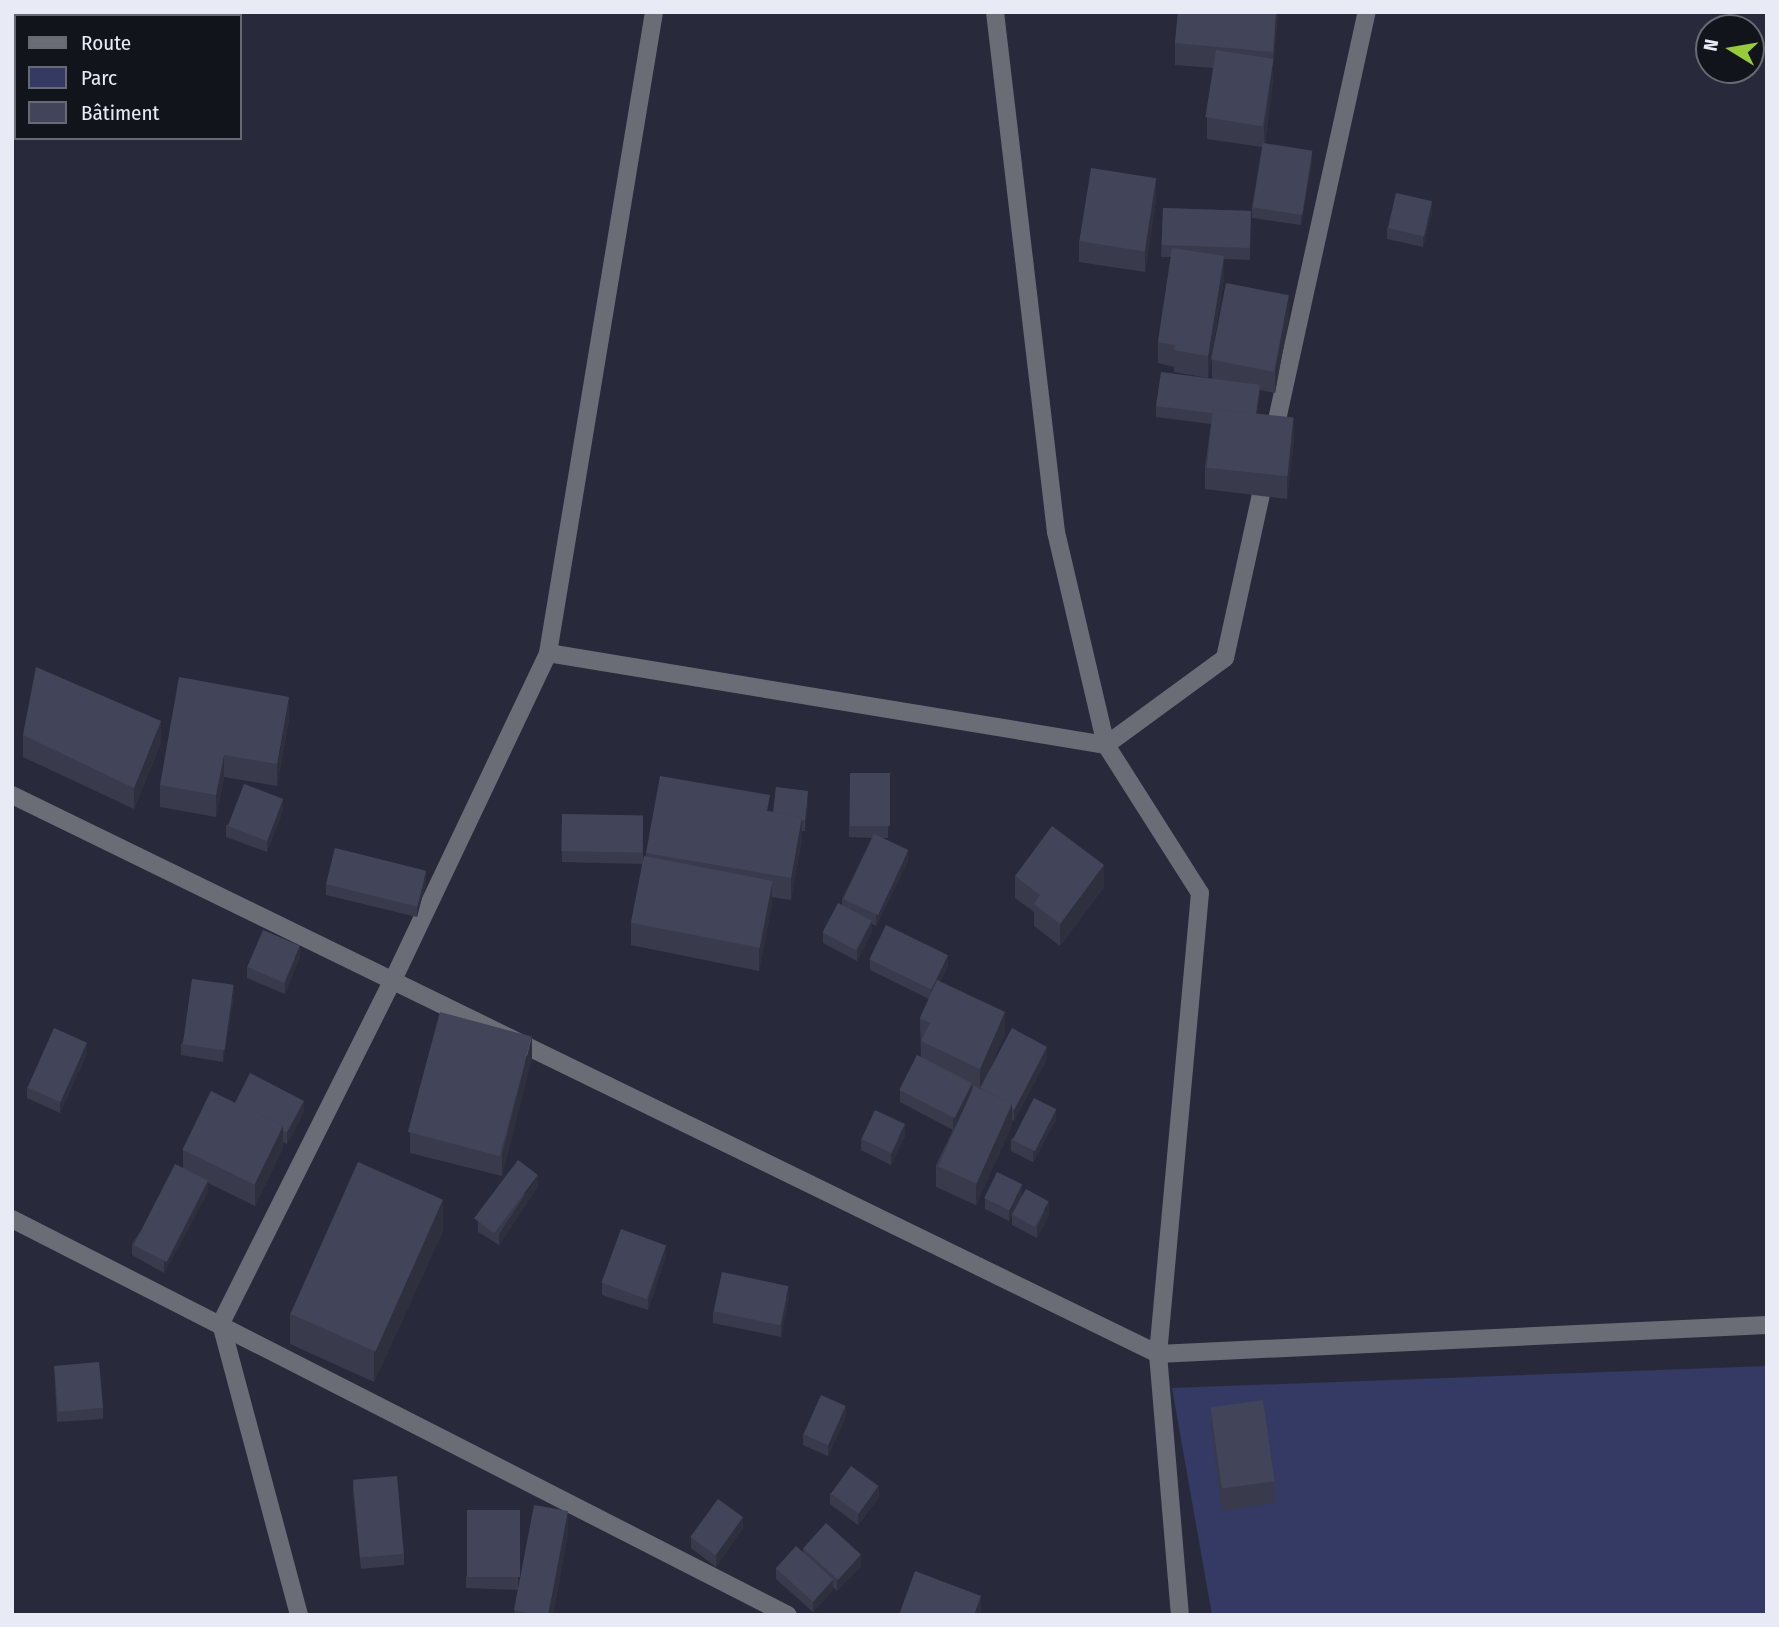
<!DOCTYPE html>
<meta charset="utf-8">
<style>
body{margin:0}
#map{position:relative;width:1779px;height:1627px;overflow:hidden;background:#282a3c;font-family:"Fira Sans Condensed",sans-serif}
div>[style]{position:absolute}
[style*='--x']{left:calc(var(--x)*1px);top:calc(var(--y)*1px);width:calc(var(--w)*1px);rotate:calc(var(--a)*1deg)}
.green>*{inset:0;background:#353a64}
.street>*{height:18px;margin:-9px;padding:0 9px;transform-origin:9px;border-radius:9px;background:#6b6d76}
.wall>*{inset:0;background:#393b4d}
.shaded-wall>*{inset:0;background:#2e303e}
.building>*{inset:0;background:#424559;transform-origin:0 0}
span{translate:-50% -50%;white-space:nowrap;text-align:center;line-height:1.15;-webkit-text-stroke:5px #12141c;paint-order:stroke}
.frame{position:absolute;inset:0;border:14px solid #e8eaf6;pointer-events:none}
.legend{position:absolute;left:14px;top:14px;width:228px;height:126px;box-sizing:border-box;background:#12141c;border:2px solid #686a73;margin:0;padding:9px 12px;list-style:none;font-size:21px;color:#e8eaf6}
.legend li{display:flex;align-items:center;gap:14px;height:35px}
.legend b{width:35px;border:2px solid #686a73}
.north{position:absolute;left:1695px;top:14px;width:70px;height:70px;box-sizing:border-box;background:#12141c;border:2px solid #686a73;border-radius:50%;rotate:281deg;font-size:19px;font-weight:700;line-height:28px;text-align:center;color:#e8eaf6}
.north::after{content:'';display:block;margin:auto;width:24px;height:32px;background:#97cc38;clip-path:polygon(50% 0,100% 100%,50% 72%,0 100%)}
</style>
<div id="map">
<div class="green">
<i style="clip-path:polygon(1767px 1366px,1767px 1615px,1212px 1615px,1172px 1388px)"></i>
</div>
<div class="street">
<i style="--x:995;--y:12;--w:524;--a:83.31"></i>
<i style="--x:1056;--y:532;--w:219;--a:76.8"></i>
<i style="--x:1106;--y:745;--w:175;--a:57.6"></i>
<i style="--x:1200;--y:893;--w:463;--a:95.2"></i>
<i style="--x:1158;--y:1354;--w:262;--a:85.2"></i>
<i style="--x:1273;--y:438;--w:436;--a:-77.6"></i>
<i style="--x:548;--y:653;--w:566;--a:9.36"></i>
<i style="--x:1106;--y:745;--w:147;--a:-36.2"></i>
<i style="--x:1225;--y:658;--w:190;--a:-77.6"></i>
<i style="--x:12;--y:795;--w:1275;--a:26"></i>
<i style="--x:1158;--y:1354;--w:610;--a:-2.73"></i>
<i style="--x:12;--y:1219;--w:871;--a:27.04"></i>
<i style="--x:299;--y:1615;--w:302;--a:-105"></i>
<i style="--x:221;--y:1323;--w:384;--a:-63.4"></i>
<i style="--x:393;--y:980;--w:362;--a:-64.6"></i>
<i style="--x:548;--y:653;--w:650;--a:-80.61"></i>
</div>
<div class="wall">
<i style="clip-path:polygon(1178px 12px,1278px 12px,1273px 67px,1273px 80px,1265px 143px,1312px 162px,1301px 225px,1252px 218px,1252px 207px,1262px 147px,1207px 139px,1207px 117px,1214px 68px,1175px 65px,1175px 43px)"></i>
<i style="clip-path:polygon(1299px 12px,1321px 12px,1321px 14px)"></i>
<i style="clip-path:polygon(1156px 200px,1145px 272px,1079px 262px,1079px 241px)"></i>
<i style="clip-path:polygon(1163px 208px,1251px 211px,1250px 260px,1224px 259px,1224px 278px,1208px 378px,1174px 372px,1174px 367px,1158px 363px,1158px 342px,1171px 257px,1161px 257px)"></i>
<i style="clip-path:polygon(1432px 212px,1423px 247px,1387px 239px,1387px 228px)"></i>
<i style="clip-path:polygon(1289px 317px,1275px 393px,1260px 390px,1257px 414px,1294px 440px,1287px 499px,1205px 489px,1205px 467px,1211px 424px,1156px 417px,1156px 406px,1212px 379px,1212px 360px)"></i>
<i style="clip-path:polygon(289px 719px,277px 786px,224px 777px,216px 817px,160px 807px,160px 785px)"></i>
<i style="clip-path:polygon(23px 735px,161px 743px,134px 809px,23px 757px)"></i>
<i style="clip-path:polygon(850px 773px,890px 773px,888px 838px,883px 838px,908px 861px,876px 926px,872px 924px,872px 932px,857px 961px,823px 943px,823px 932px,842px 905px,842px 899px,872px 838px,849px 837px)"></i>
<i style="clip-path:polygon(808px 802px,805px 831px,802px 831px,802px 838px,791px 900px,772px 897px,772px 904px,759px 971px,631px 945px,631px 923px,642px 864px,562px 862px,562px 814px,643px 816px,643px 862px,646px 857px,646px 853px,770px 811px,773px 812px)"></i>
<i style="clip-path:polygon(283px 810px,267px 852px,226px 837px,226px 825px)"></i>
<i style="clip-path:polygon(1015px 876px,1104px 887px,1060px 946px,1034px 926px,1034px 912px,1015px 898px)"></i>
<i style="clip-path:polygon(426px 882px,417px 917px,326px 895px,326px 884px)"></i>
<i style="clip-path:polygon(300px 957px,285px 994px,247px 978px,247px 967px)"></i>
<i style="clip-path:polygon(870px 959px,948px 966px,940px 982px,1005px 1034px,987px 1075px,1047px 1059px,1014px 1121px,1012px 1120px,1012px 1125px,976px 1205px,936px 1187px,936px 1165px,953px 1130px,900px 1102px,900px 1090px,921px 1057px,920px 1018px,929px 999px,870px 970px)"></i>
<i style="clip-path:polygon(234px 997px,223px 1062px,181px 1055px,181px 1044px)"></i>
<i style="clip-path:polygon(87px 1054px,60px 1113px,27px 1098px,27px 1087px)"></i>
<i style="clip-path:polygon(532px 1057px,502px 1176px,410px 1153px,410px 1132px)"></i>
<i style="clip-path:polygon(235px 1103px,304px 1112px,287px 1144px,283px 1142px,283px 1148px,255px 1206px,208px 1183px,208px 1192px,164px 1273px,132px 1255px,132px 1244px,183px 1168px,183px 1150px)"></i>
<i style="clip-path:polygon(1056px 1120px,1033px 1162px,1011px 1151px,1011px 1139px)"></i>
<i style="clip-path:polygon(905px 1136px,891px 1165px,861px 1150px,861px 1139px)"></i>
<i style="clip-path:polygon(538px 1186px,499px 1245px,478px 1232px,478px 1221px)"></i>
<i style="clip-path:polygon(1022px 1195px,1049px 1214px,1037px 1238px,1012px 1225px,1012px 1215px,1009px 1221px,985px 1209px,985px 1198px)"></i>
<i style="clip-path:polygon(443px 1231px,374px 1382px,290px 1344px,290px 1313px)"></i>
<i style="clip-path:polygon(666px 1256px,648px 1310px,602px 1295px,602px 1283px)"></i>
<i style="clip-path:polygon(789px 1297px,781px 1337px,713px 1323px,713px 1311px)"></i>
<i style="clip-path:polygon(54px 1365px,103px 1408px,103px 1419px,57px 1422px)"></i>
<i style="clip-path:polygon(1211px 1408px,1274px 1481px,1274px 1503px,1222px 1511px,1211px 1430px)"></i>
<i style="clip-path:polygon(846px 1417px,828px 1456px,803px 1445px,803px 1434px)"></i>
<i style="clip-path:polygon(353px 1481px,404px 1554px,404px 1565px,361px 1569px,353px 1492px)"></i>
<i style="clip-path:polygon(830px 1493px,879px 1497px,858px 1525px,830px 1504px)"></i>
<i style="clip-path:polygon(520px 1510px,518px 1588px,568px 1533px,553px 1615px,514px 1615px,518px 1590px,466px 1588px,466px 1577px)"></i>
<i style="clip-path:polygon(743px 1528px,716px 1567px,691px 1548px,691px 1537px)"></i>
<i style="clip-path:polygon(803px 1548px,861px 1566px,837px 1591px,833px 1587px,833px 1590px,813px 1612px,776px 1579px,776px 1568px,803px 1553px)"></i>
</div>
<div class="shaded-wall">
<i style="clip-path:polygon(1276px 12px,1278px 12px,1273px 67px,1273px 80px,1264px 147px,1264px 126px,1273px 63px)"></i>
<i style="clip-path:polygon(1312px 151px,1312px 162px,1301px 225px,1301px 214px)"></i>
<i style="clip-path:polygon(1156px 178px,1156px 200px,1145px 272px,1145px 250px)"></i>
<i style="clip-path:polygon(1432px 201px,1432px 212px,1423px 247px,1423px 236px)"></i>
<i style="clip-path:polygon(1224px 256px,1224px 278px,1208px 378px,1208px 356px)"></i>
<i style="clip-path:polygon(1289px 295px,1289px 317px,1275px 393px,1275px 371px)"></i>
<i style="clip-path:polygon(1260px 385px,1260px 396px,1255px 430px,1255px 419px)"></i>
<i style="clip-path:polygon(1294px 418px,1294px 440px,1287px 499px,1287px 477px)"></i>
<i style="clip-path:polygon(289px 697px,289px 719px,277px 786px,277px 764px)"></i>
<i style="clip-path:polygon(161px 721px,161px 743px,134px 809px,134px 788px)"></i>
<i style="clip-path:polygon(224px 755px,224px 777px,216px 817px,216px 795px)"></i>
<i style="clip-path:polygon(808px 791px,808px 802px,805px 831px,805px 820px)"></i>
<i style="clip-path:polygon(283px 799px,283px 810px,267px 852px,267px 841px)"></i>
<i style="clip-path:polygon(802px 817px,802px 838px,791px 900px,791px 878px)"></i>
<i style="clip-path:polygon(908px 850px,908px 861px,876px 926px,876px 915px)"></i>
<i style="clip-path:polygon(1104px 865px,1104px 887px,1060px 946px,1060px 924px)"></i>
<i style="clip-path:polygon(426px 871px,426px 882px,417px 917px,417px 906px)"></i>
<i style="clip-path:polygon(772px 882px,772px 904px,759px 971px,759px 949px)"></i>
<i style="clip-path:polygon(872px 921px,872px 932px,857px 961px,857px 950px)"></i>
<i style="clip-path:polygon(300px 946px,300px 957px,285px 994px,285px 983px)"></i>
<i style="clip-path:polygon(948px 955px,948px 966px,931px 1000px,931px 989px)"></i>
<i style="clip-path:polygon(234px 985px,234px 997px,223px 1062px,223px 1050px)"></i>
<i style="clip-path:polygon(1005px 1012px,1005px 1034px,980px 1091px,980px 1069px)"></i>
<i style="clip-path:polygon(532px 1036px,532px 1057px,502px 1176px,502px 1154px)"></i>
<i style="clip-path:polygon(87px 1043px,87px 1054px,60px 1113px,60px 1101px)"></i>
<i style="clip-path:polygon(1047px 1047px,1047px 1059px,1014px 1121px,1014px 1110px)"></i>
<i style="clip-path:polygon(972px 1083px,972px 1094px,953px 1130px,953px 1119px)"></i>
<i style="clip-path:polygon(304px 1101px,304px 1112px,287px 1144px,287px 1132px)"></i>
<i style="clip-path:polygon(1012px 1103px,1012px 1125px,976px 1205px,976px 1183px)"></i>
<i style="clip-path:polygon(1056px 1109px,1056px 1120px,1033px 1162px,1033px 1151px)"></i>
<i style="clip-path:polygon(905px 1124px,905px 1136px,891px 1165px,891px 1154px)"></i>
<i style="clip-path:polygon(283px 1126px,283px 1148px,255px 1206px,255px 1184px)"></i>
<i style="clip-path:polygon(538px 1175px,538px 1186px,499px 1245px,499px 1234px)"></i>
<i style="clip-path:polygon(208px 1181px,208px 1192px,164px 1273px,164px 1261px)"></i>
<i style="clip-path:polygon(1022px 1184px,1022px 1195px,1009px 1221px,1009px 1210px)"></i>
<i style="clip-path:polygon(443px 1200px,443px 1231px,374px 1382px,374px 1351px)"></i>
<i style="clip-path:polygon(1049px 1202px,1049px 1214px,1037px 1238px,1037px 1227px)"></i>
<i style="clip-path:polygon(666px 1245px,666px 1256px,648px 1310px,648px 1299px)"></i>
<i style="clip-path:polygon(789px 1286px,789px 1297px,781px 1337px,781px 1326px)"></i>
<i style="clip-path:polygon(846px 1406px,846px 1417px,828px 1456px,828px 1445px)"></i>
<i style="clip-path:polygon(879px 1486px,879px 1497px,858px 1525px,858px 1514px)"></i>
<i style="clip-path:polygon(568px 1511px,568px 1533px,553px 1615px,548px 1615px)"></i>
<i style="clip-path:polygon(743px 1517px,743px 1528px,716px 1567px,716px 1555px)"></i>
<i style="clip-path:polygon(861px 1555px,861px 1566px,837px 1591px,837px 1580px)"></i>
<i style="clip-path:polygon(833px 1579px,833px 1590px,813px 1612px,813px 1601px)"></i>
<i style="clip-path:polygon(981px 1596px,981px 1615px,974px 1615px)"></i>
</div>
<div class="building">
<i style="clip-path:polygon(1178px 12px,1276px 12px,1273px 52px,1175px 43px)"></i>
<i style="left:1216px;top:50px;width:58px;height:68px;rotate:9deg"></i>
<i style="left:1263px;top:143px;width:50px;height:65px;rotate:9deg"></i>
<i style="left:1091px;top:168px;width:66px;height:74px;rotate:9deg"></i>
<i style="left:1396px;top:193px;width:37px;height:36px;rotate:13deg"></i>
<i style="left:1163px;top:208px;width:88px;height:37px;rotate:2deg"></i>
<i style="clip-path:polygon(1172px 248px,1224px 256px,1208px 356px,1174px 350px,1175px 345px,1158px 342px)"></i>
<i style="left:1226px;top:283px;width:64px;height:78px;rotate:11deg"></i>
<i style="clip-path:polygon(1161px 372px,1260px 385px,1256px 414px,1213px 409px,1212px 413px,1156px 406px)"></i>
<i style="left:1213px;top:409px;width:81px;height:59px;rotate:6deg"></i>
<i style="clip-path:polygon(36px 667px,161px 721px,134px 788px,23px 735px)"></i>
<i style="clip-path:polygon(179px 677px,289px 697px,277px 764px,224px 755px,216px 795px,160px 785px)"></i>
<i style="left:850px;top:773px;width:40px;height:53px"></i>
<i style="clip-path:polygon(660px 776px,770px 795px,767px 811px,802px 817px,791px 878px,646px 853px)"></i>
<i style="left:244px;top:784px;width:42px;height:45px;rotate:21deg"></i>
<i style="clip-path:polygon(776px 787px,808px 791px,805px 820px,802px 820px,802px 817px,773px 812px)"></i>
<i style="left:562px;top:814px;width:81px;height:37px;rotate:1deg"></i>
<i style="clip-path:polygon(1052px 826px,1104px 865px,1060px 924px,1034px 904px,1040px 895px,1015px 876px)"></i>
<i style="left:874px;top:834px;width:38px;height:72px;rotate:25deg"></i>
<i style="left:335px;top:848px;width:94px;height:37px;rotate:14deg"></i>
<i style="left:644px;top:856px;width:131px;height:68px;rotate:11deg"></i>
<i style="left:838px;top:903px;width:38px;height:33px;rotate:28deg"></i>
<i style="left:886px;top:925px;width:69px;height:38px;rotate:26deg"></i>
<i style="left:263px;top:930px;width:40px;height:40px;rotate:23deg"></i>
<i style="left:192px;top:979px;width:42px;height:66px;rotate:8deg"></i>
<i style="clip-path:polygon(937px 980px,1005px 1012px,980px 1069px,921px 1041px,930px 1023px,920px 1018px)"></i>
<i style="left:440px;top:1012px;width:95px;height:124px;rotate:15deg"></i>
<i style="left:54px;top:1028px;width:36px;height:65px;rotate:24deg"></i>
<i style="clip-path:polygon(1012px 1028px,1047px 1047px,1014px 1110px,1012px 1109px,1012px 1103px,980px 1088px)"></i>
<i style="left:917px;top:1055px;width:62px;height:39px;rotate:27deg"></i>
<i style="clip-path:polygon(250px 1073px,304px 1101px,287px 1132px,283px 1131px,283px 1126px,235px 1103px)"></i>
<i style="left:974px;top:1086px;width:42px;height:88px;rotate:24deg"></i>
<i style="left:211px;top:1091px;width:80px;height:65px;rotate:26deg"></i>
<i style="left:1034px;top:1098px;width:25px;height:47px;rotate:27deg"></i>
<i style="left:875px;top:1110px;width:33px;height:32px;rotate:25deg"></i>
<i style="left:518px;top:1160px;width:25px;height:73px;rotate:37deg"></i>
<i style="left:358px;top:1162px;width:93px;height:166px;rotate:24deg"></i>
<i style="left:175px;top:1164px;width:37px;height:91px;rotate:27deg"></i>
<i style="left:997px;top:1172px;width:28px;height:29px;rotate:26deg"></i>
<i style="left:1026px;top:1189px;width:26px;height:29px;rotate:29deg"></i>
<i style="left:621px;top:1229px;width:48px;height:57px;rotate:20deg"></i>
<i style="left:722px;top:1272px;width:68px;height:40px;rotate:12deg"></i>
<i style="left:99px;top:1362px;width:46px;height:45px;rotate:85deg"></i>
<i style="left:821px;top:1395px;width:27px;height:43px;rotate:24deg"></i>
<i style="left:1263px;top:1400px;width:82px;height:53px;rotate:82deg"></i>
<i style="left:851px;top:1466px;width:34px;height:34px;rotate:36deg"></i>
<i style="left:397px;top:1476px;width:78px;height:44px;rotate:85deg"></i>
<i style="left:718px;top:1499px;width:31px;height:47px;rotate:36deg"></i>
<i style="clip-path:polygon(534px 1505px,568px 1511px,548px 1615px,538px 1615px,514px 1610px)"></i>
<i style="left:467px;top:1510px;width:53px;height:67px"></i>
<i style="left:826px;top:1523px;width:47px;height:34px;rotate:42deg"></i>
<i style="left:796px;top:1546px;width:50px;height:30px;rotate:42deg"></i>
<i style="clip-path:polygon(915px 1571px,981px 1596px,974px 1615px,899px 1615px)"></i>
</div>
<div class="frame"></div>
<ul class="legend">
<li><b style="height:9px;background:#6b6d76"></b>Route</li>
<li><b style="height:19px;background:#353a64"></b>Parc</li>
<li><b style="height:19px;background:#424559"></b>Bâtiment</li>
</ul>
<div class="north">N</div>
</div>
